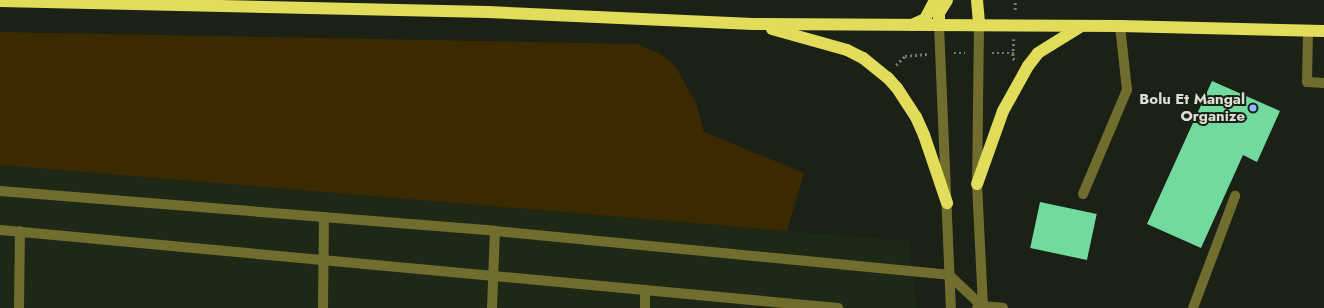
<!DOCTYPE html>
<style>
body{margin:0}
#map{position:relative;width:1324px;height:308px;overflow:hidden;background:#1b2115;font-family:Jost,sans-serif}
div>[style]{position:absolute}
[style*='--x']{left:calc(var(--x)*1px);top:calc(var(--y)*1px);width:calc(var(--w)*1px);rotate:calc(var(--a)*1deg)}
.built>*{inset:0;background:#1e2816}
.green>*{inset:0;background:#3b2900}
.building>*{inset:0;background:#72d99f;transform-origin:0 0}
.path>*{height:2.5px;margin-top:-1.25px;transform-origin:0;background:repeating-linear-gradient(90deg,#757a70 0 2px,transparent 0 5px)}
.minor>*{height:10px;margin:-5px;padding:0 5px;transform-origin:5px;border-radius:5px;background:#706d2e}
.highway>*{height:12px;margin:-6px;padding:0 6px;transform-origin:6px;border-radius:6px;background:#e1dc59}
.dots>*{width:11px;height:11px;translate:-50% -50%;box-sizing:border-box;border:2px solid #1b2115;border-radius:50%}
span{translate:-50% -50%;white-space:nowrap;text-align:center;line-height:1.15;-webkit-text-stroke:4px #1b2115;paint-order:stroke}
.poi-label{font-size:15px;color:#dbe0d7;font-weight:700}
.right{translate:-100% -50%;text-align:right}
</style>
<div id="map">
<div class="built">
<i style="clip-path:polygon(0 165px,909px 241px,917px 308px,0 308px)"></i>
</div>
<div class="green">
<i style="clip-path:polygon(0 32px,637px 44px,659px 53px,675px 66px,696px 103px,704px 132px,804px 173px,787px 231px,0 165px)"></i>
</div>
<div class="building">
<i style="clip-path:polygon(1212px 81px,1280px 111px,1257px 162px,1243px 155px,1201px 248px,1147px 224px)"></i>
<i style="left:1040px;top:202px;width:58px;height:47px;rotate:12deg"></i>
</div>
<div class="path">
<i style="--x:1015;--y:10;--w:10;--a:-90"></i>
<i style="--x:1014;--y:39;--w:19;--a:93"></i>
<i style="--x:1013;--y:58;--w:3;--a:45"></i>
<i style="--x:954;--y:53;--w:11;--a:0"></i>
<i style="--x:992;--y:53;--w:22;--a:0"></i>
<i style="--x:896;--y:65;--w:13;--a:-45"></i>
<i style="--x:905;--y:56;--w:22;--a:-5"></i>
</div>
<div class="minor">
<i style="--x:939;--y:25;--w:283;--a:87.6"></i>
<i style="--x:979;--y:25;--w:159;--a:90.7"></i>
<i style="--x:977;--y:184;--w:124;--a:87.2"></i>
<i style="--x:1308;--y:31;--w:51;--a:91.1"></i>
<i style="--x:1307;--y:82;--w:17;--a:3"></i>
<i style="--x:0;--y:191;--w:497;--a:4.6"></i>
<i style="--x:495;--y:231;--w:456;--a:5.5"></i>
<i style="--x:949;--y:275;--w:45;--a:43.2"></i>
<i style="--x:1083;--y:194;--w:113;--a:-67.1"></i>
<i style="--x:1127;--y:90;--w:64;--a:-96.2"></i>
<i style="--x:0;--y:230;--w:842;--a:5.32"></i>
<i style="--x:19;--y:308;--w:77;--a:-89.3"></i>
<i style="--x:323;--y:308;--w:91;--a:-89.4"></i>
<i style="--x:492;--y:308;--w:77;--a:-87.8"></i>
<i style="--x:645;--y:308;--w:18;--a:-90"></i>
<i style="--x:977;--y:308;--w:5;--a:-22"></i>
<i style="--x:982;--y:306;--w:21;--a:5"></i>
<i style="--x:1193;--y:308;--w:120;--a:-69.4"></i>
</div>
<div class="highway">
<i style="--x:977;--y:0;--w:25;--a:85"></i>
<i style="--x:0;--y:1;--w:488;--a:1.3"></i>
<i style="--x:488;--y:12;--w:265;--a:2.6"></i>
<i style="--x:753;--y:24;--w:367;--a:0.3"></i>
<i style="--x:1120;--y:26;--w:204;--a:1.4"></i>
<i style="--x:912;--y:25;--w:14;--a:-25"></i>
<i style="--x:925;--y:19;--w:21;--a:-62"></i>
<i style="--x:939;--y:25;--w:12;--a:-90"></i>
<i style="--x:939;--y:13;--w:15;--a:-58"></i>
<i style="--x:772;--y:29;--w:78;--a:15.6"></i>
<i style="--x:847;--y:50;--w:18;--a:27"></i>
<i style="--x:863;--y:58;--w:32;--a:39"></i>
<i style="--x:888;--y:78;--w:13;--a:48"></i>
<i style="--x:897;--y:88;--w:35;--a:57"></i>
<i style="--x:916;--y:117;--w:20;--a:66"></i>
<i style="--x:924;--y:135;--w:72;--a:71.3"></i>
<i style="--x:977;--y:184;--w:77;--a:-70.4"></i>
<i style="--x:1003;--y:111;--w:51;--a:-60.9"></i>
<i style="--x:1028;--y:66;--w:16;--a:-52"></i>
<i style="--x:1038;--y:53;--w:49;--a:-31.8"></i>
</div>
<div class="dots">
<i style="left:1253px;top:108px;background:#8bbafc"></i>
</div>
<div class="poi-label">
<span class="right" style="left:1245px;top:108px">Bolu Et Mangal<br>Organize</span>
</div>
</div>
